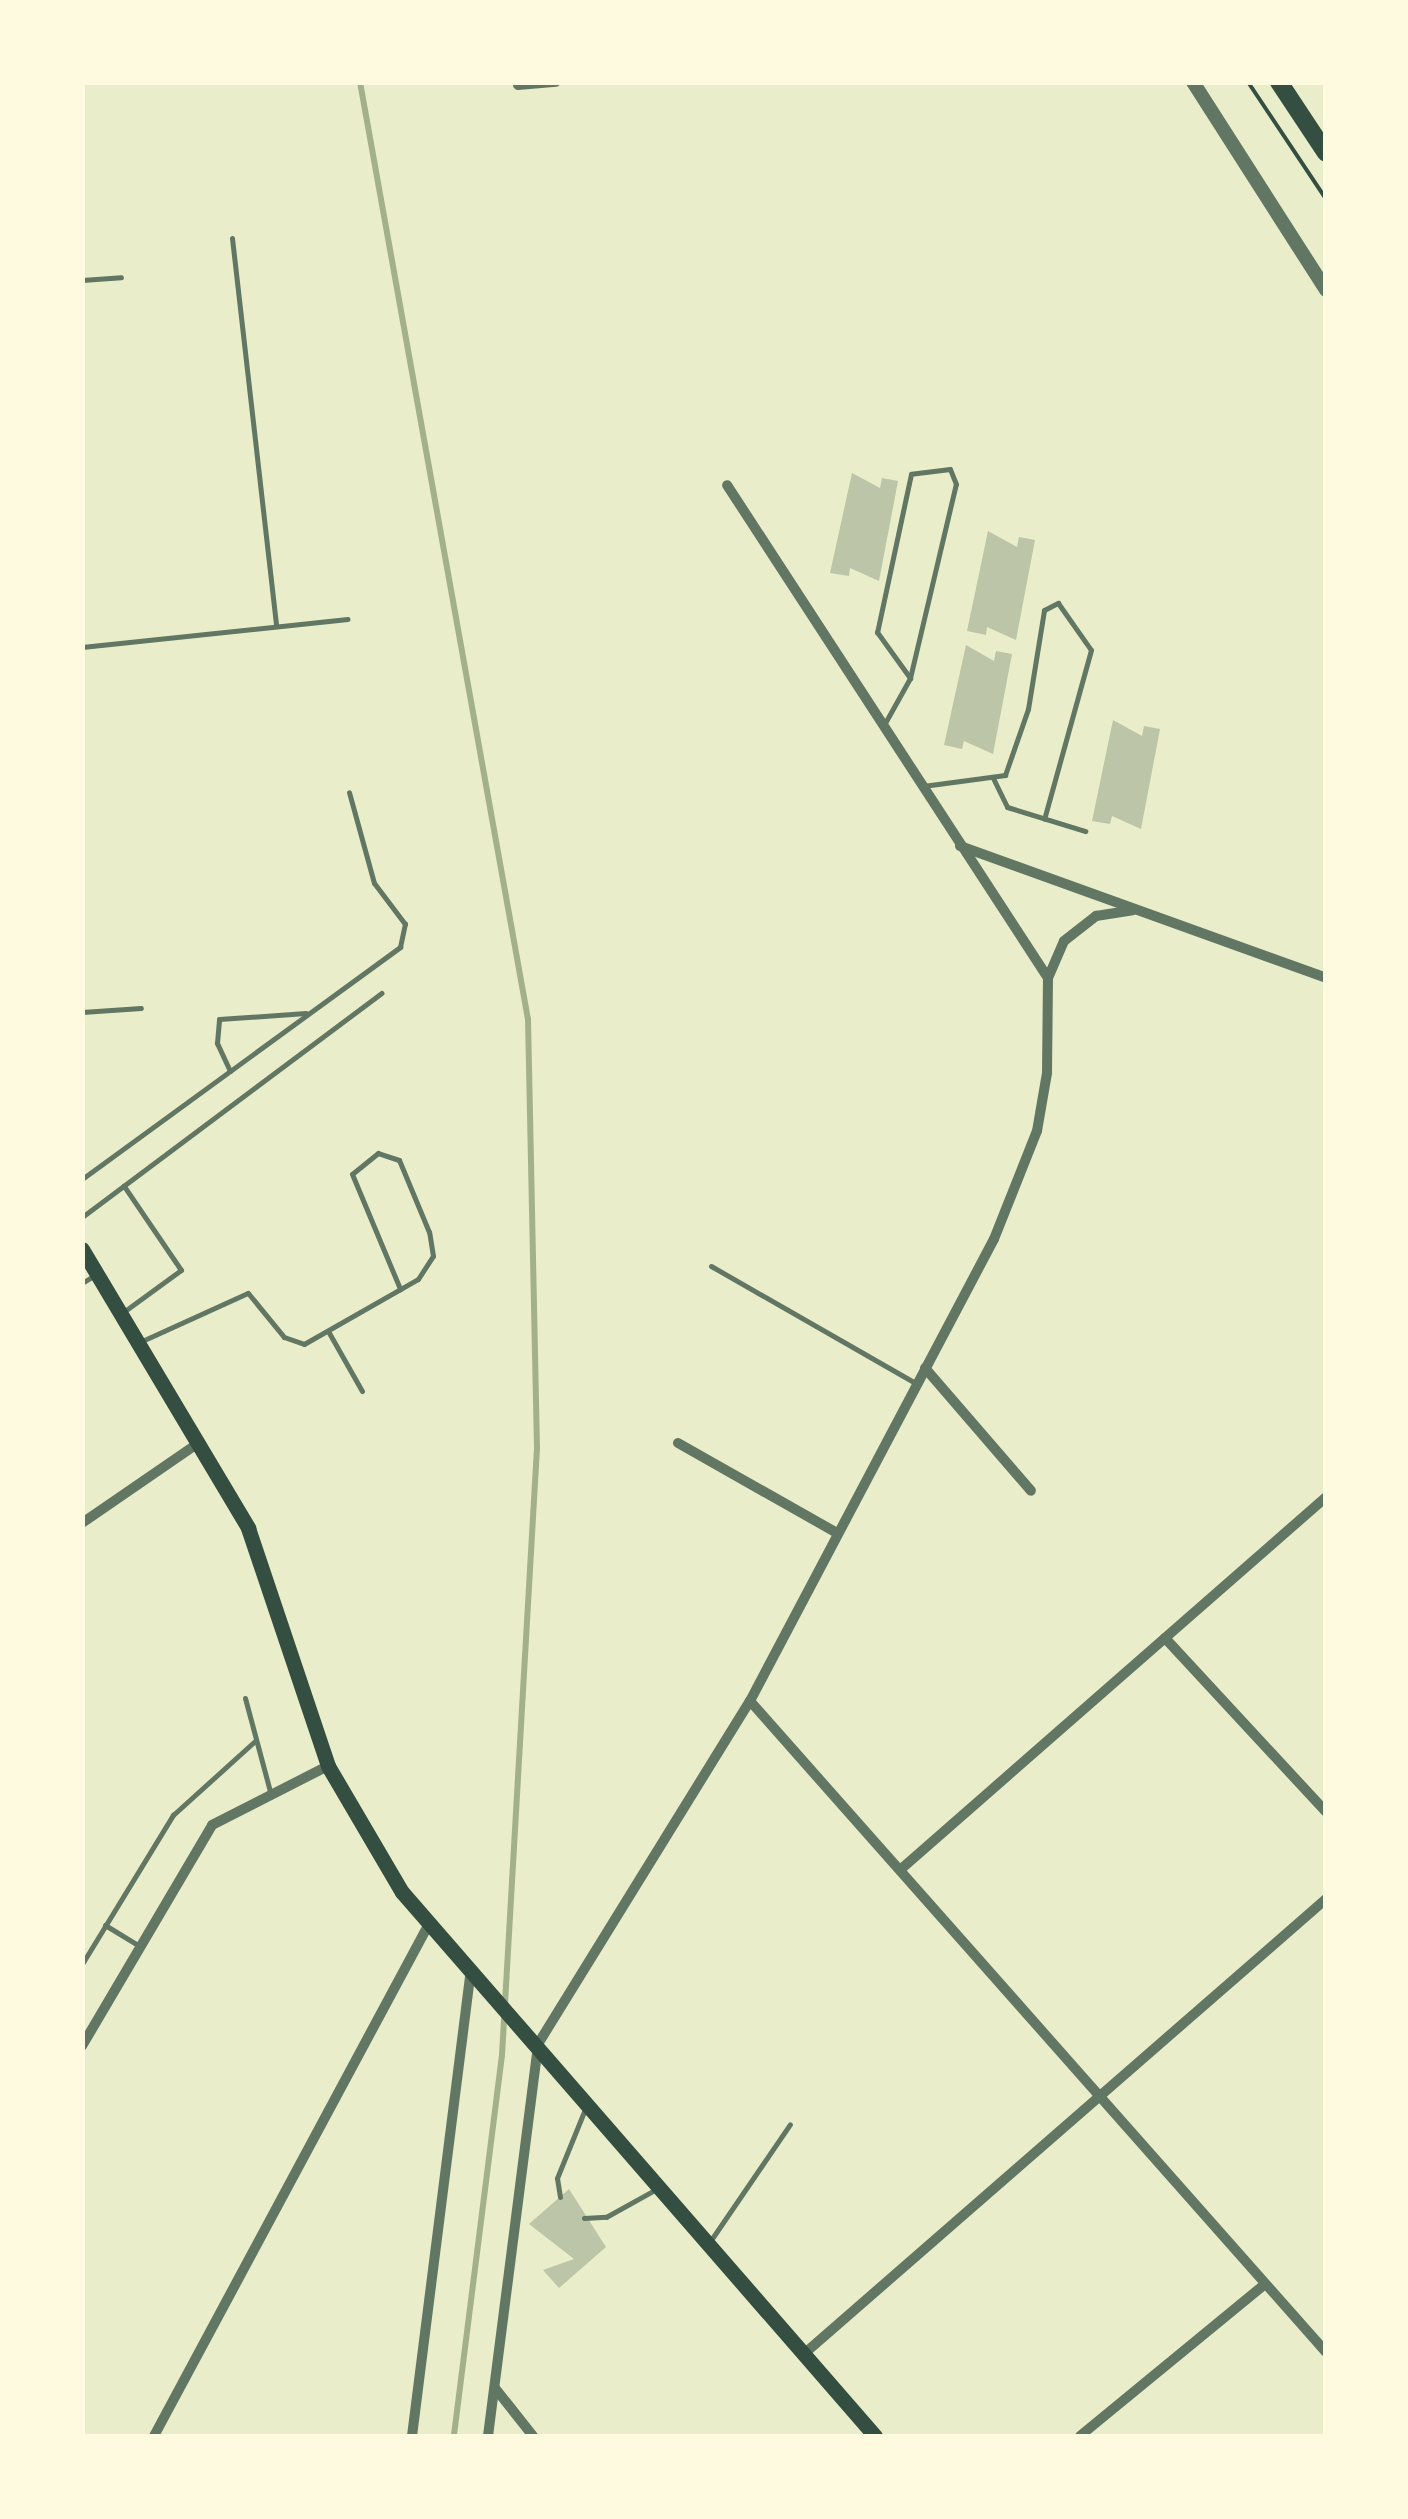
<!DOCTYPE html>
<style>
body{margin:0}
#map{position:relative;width:1408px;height:2519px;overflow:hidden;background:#e9edc9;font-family:Lora,serif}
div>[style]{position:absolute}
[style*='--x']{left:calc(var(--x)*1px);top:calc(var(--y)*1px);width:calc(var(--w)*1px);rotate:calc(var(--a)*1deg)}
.stream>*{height:6px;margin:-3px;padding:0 3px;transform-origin:3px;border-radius:3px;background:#a3b18a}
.building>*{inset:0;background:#bcc5a7}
.path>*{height:4px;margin:-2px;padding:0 2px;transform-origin:2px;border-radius:2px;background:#344e41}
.service>*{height:5px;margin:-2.5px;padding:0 2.5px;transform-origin:2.5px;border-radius:2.5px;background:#617663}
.minor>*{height:10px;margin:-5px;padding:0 5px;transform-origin:5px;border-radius:5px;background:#617663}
.tertiary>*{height:14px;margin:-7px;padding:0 7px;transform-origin:7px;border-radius:7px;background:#617663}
.secondary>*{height:15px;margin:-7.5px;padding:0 7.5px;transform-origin:7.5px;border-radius:7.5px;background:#344e41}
.trunk>*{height:18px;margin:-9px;padding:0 9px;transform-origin:9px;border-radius:9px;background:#344e41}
span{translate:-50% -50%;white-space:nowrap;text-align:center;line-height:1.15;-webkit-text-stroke:10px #fefae0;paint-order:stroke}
.frame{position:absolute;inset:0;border:85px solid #fefae0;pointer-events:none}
</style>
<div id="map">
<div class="stream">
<i style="--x:360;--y:82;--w:952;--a:79.84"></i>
<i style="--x:528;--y:1019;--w:429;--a:88.8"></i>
<i style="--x:537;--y:1448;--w:608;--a:93.3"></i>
<i style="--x:502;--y:2055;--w:384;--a:97.2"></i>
</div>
<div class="building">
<i style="clip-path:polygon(852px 473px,880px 488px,882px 478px,898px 481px,879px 581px,850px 568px,849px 576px,830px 573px)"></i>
<i style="clip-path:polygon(988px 531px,1017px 547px,1019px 537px,1035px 540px,1016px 640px,987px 627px,986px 635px,967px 631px)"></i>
<i style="clip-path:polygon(966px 645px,994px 661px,996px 651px,1012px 654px,993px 754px,964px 741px,962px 749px,944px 745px)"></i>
<i style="clip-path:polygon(1113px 720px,1142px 736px,1144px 726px,1160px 729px,1141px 829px,1112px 816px,1110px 824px,1092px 821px)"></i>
<i style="clip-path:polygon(569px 2189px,606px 2247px,559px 2288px,543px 2270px,574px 2259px,529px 2224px)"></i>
</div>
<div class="path">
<i style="--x:1248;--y:82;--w:141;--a:56.3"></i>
</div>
<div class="service">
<i style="--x:232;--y:238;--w:389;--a:83.5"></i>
<i style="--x:82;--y:280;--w:39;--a:-4"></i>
<i style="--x:82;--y:647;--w:267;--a:-6"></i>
<i style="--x:885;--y:723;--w:51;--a:-60.9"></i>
<i style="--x:910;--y:678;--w:199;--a:-76.7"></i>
<i style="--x:956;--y:484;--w:16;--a:-112"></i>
<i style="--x:950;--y:469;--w:39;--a:173"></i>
<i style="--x:911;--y:474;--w:162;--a:102.1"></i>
<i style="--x:877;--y:632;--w:57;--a:54.3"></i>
<i style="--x:993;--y:778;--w:32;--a:64"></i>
<i style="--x:1007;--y:807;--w:82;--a:17.1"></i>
<i style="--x:923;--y:786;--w:83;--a:-7.6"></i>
<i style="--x:1005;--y:775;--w:70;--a:-70.8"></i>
<i style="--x:1028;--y:709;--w:100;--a:-80.8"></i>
<i style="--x:1044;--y:610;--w:16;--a:-27"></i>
<i style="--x:1058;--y:603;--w:57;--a:54.9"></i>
<i style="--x:1091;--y:650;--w:175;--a:105.5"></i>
<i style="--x:82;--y:1012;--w:59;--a:-3.9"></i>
<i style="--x:230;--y:1071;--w:31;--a:-115"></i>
<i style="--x:217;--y:1043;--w:24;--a:-85"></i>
<i style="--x:219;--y:1019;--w:87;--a:-3.9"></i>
<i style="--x:82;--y:1179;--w:394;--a:-36.1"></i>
<i style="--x:400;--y:947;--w:24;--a:-78"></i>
<i style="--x:405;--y:924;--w:51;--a:-127.1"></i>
<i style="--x:374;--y:883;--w:94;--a:-105.4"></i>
<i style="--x:82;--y:1217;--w:374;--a:-36.8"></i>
<i style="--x:711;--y:1266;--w:235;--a:29.8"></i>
<i style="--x:82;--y:1283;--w:15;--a:-32"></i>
<i style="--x:122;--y:1313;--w:73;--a:-36.1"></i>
<i style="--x:181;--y:1270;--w:102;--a:-124.2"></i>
<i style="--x:328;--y:1331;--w:69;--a:60.5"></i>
<i style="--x:142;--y:1341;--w:116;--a:-24.4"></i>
<i style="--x:248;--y:1293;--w:57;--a:50.7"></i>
<i style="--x:284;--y:1337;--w:21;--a:19"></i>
<i style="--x:304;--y:1344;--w:131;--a:-29.7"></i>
<i style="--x:418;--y:1279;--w:27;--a:-57"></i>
<i style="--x:433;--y:1256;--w:24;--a:-99"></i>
<i style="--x:429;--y:1232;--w:78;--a:-112.6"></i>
<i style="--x:399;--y:1160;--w:22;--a:-162"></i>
<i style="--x:378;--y:1153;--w:33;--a:141"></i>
<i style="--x:352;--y:1174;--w:125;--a:67.3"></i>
<i style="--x:245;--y:1698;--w:96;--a:75"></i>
<i style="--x:105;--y:1925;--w:42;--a:31.4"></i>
<i style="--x:82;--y:1964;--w:175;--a:-58.6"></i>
<i style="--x:173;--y:1815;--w:110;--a:-42.1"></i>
<i style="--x:560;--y:2197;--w:19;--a:-99"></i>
<i style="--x:557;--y:2178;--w:74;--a:-67.9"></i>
<i style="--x:584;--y:2218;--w:22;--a:-3"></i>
<i style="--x:606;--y:2217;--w:60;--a:-29.1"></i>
<i style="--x:711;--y:2240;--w:140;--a:-55.7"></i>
</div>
<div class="minor">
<i style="--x:518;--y:85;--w:38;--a:-5"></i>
<i style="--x:960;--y:846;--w:389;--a:19.8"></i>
<i style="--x:1048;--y:978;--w:40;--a:-66.6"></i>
<i style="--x:1064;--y:941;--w:41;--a:-38"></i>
<i style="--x:1096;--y:916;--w:37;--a:-9"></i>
<i style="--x:925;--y:1368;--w:162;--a:49.2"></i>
<i style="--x:678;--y:1443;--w:183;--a:29.5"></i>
<i style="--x:82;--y:1523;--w:143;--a:-34.5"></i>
<i style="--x:1165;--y:1638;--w:237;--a:47.2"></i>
<i style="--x:750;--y:1701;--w:869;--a:48.5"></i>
<i style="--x:900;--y:1870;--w:566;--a:-41.2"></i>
<i style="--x:82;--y:2046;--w:256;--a:-59.5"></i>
<i style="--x:212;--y:1825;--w:130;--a:-27"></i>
<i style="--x:805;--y:2353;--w:691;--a:-41.07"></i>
<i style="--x:495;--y:2388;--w:61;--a:51.6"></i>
<i style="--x:154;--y:2436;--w:583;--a:-61.77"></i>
<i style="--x:412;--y:2436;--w:468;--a:-82.8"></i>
<i style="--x:488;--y:2436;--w:395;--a:-82.7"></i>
<i style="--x:538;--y:2044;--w:403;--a:-58.3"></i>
<i style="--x:750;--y:1701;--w:522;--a:-62.16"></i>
<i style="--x:994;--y:1239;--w:116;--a:-68.3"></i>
<i style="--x:1037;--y:1131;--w:59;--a:-80.2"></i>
<i style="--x:1047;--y:1073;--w:95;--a:-89.4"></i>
<i style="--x:1048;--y:978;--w:588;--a:-123.07"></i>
<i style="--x:1080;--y:2436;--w:239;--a:-39.4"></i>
</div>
<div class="tertiary">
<i style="--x:1193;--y:82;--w:247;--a:57.4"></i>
</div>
<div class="secondary">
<i style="--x:82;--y:1249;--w:325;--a:59.2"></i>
<i style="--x:248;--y:1528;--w:251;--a:71.4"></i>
<i style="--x:328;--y:1766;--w:146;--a:59.6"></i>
<i style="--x:402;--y:1892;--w:721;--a:48.99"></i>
</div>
<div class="trunk">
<i style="--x:1279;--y:82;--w:85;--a:56.5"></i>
</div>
<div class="frame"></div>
</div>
